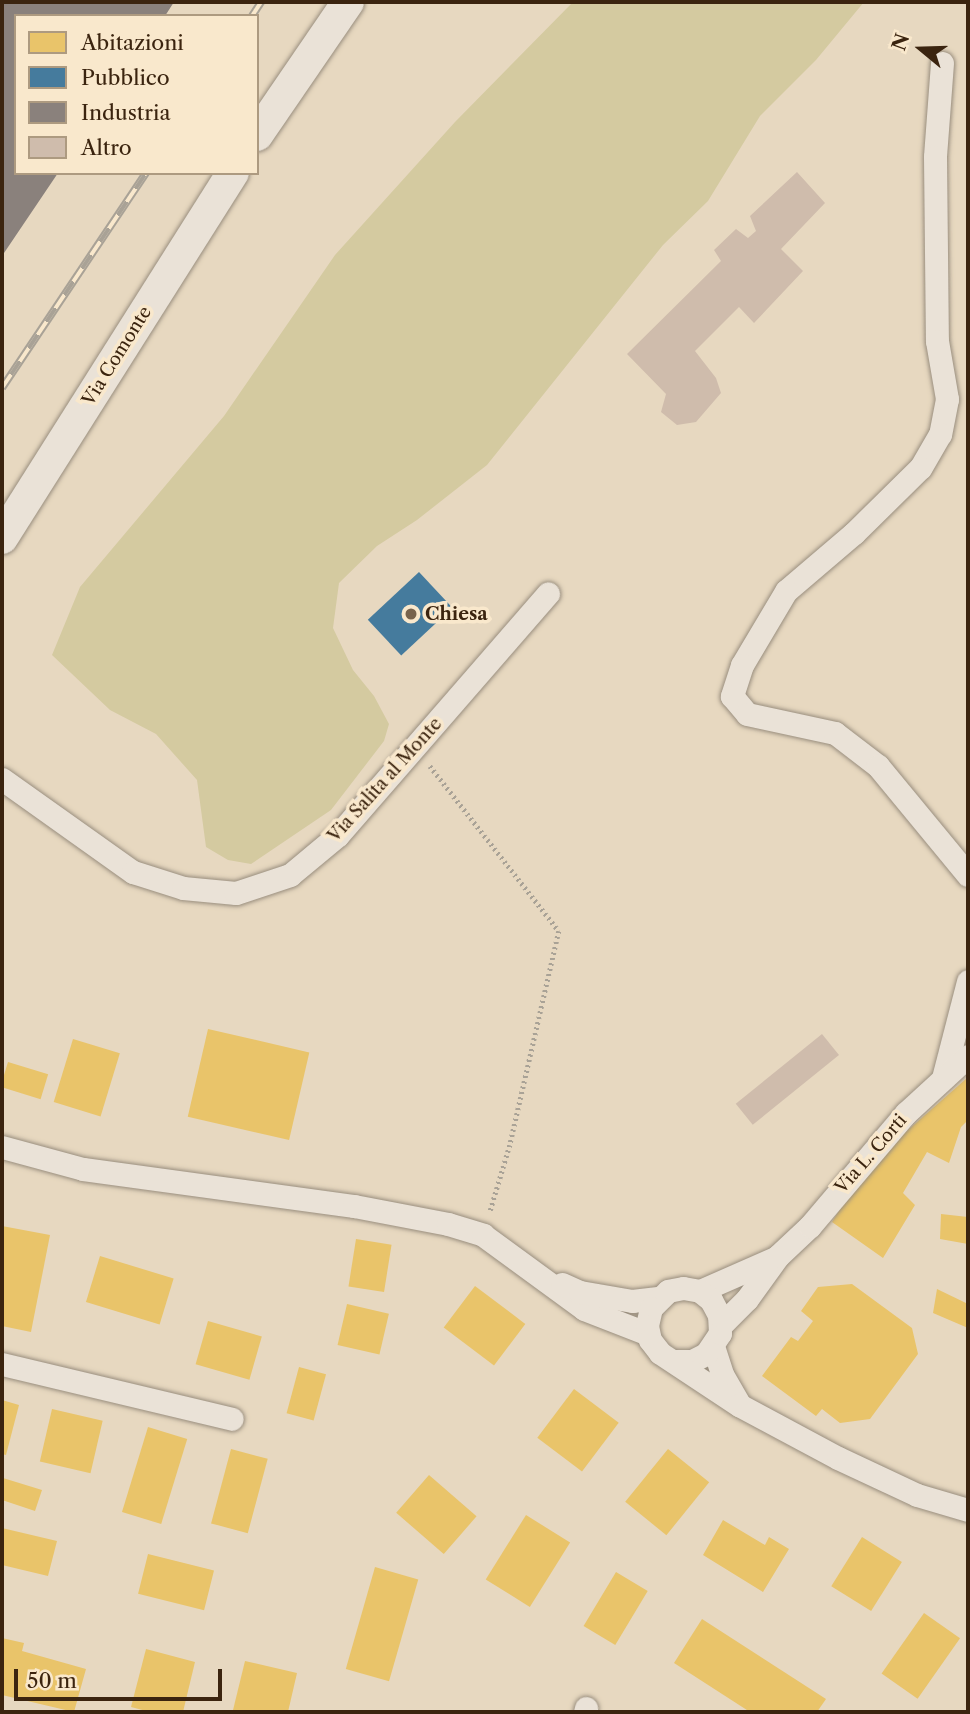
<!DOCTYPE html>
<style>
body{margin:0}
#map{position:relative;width:970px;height:1714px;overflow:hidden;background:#e7d8c0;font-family:"Libre Caslon Text",serif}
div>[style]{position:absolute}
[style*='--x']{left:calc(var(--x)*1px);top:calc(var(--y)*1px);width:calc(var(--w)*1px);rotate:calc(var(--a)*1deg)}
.green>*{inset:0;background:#d4caa0}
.homes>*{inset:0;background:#e9c46a;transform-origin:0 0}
.public>*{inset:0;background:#457b9d;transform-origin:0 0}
.industry>*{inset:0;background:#8a817c}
.building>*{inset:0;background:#cfbcac;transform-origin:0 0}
.path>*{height:4.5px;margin-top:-2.25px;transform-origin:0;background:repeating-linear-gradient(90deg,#a9a296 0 2px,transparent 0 5.5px)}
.roads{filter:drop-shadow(0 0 2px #998e7e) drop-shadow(0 0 2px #998e7e)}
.street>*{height:23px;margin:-11.5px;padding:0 11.5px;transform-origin:11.5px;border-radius:11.5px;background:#eae2d7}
.secondary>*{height:32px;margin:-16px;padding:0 16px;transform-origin:16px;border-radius:16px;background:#eae2d7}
.rail>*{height:8px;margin-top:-4px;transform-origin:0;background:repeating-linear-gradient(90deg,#f9e8cc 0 16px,#a9a296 0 32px);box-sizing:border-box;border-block:2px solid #a9a296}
.dots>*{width:19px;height:19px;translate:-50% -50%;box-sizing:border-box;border:4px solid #f9e8cc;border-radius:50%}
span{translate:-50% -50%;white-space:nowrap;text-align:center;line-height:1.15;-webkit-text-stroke:7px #f9e8cc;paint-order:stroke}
.street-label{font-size:18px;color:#3b240f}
.poi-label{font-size:18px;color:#3b240f;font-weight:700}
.left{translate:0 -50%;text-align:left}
.frame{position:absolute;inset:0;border:4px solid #3b240f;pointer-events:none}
.legend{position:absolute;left:14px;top:14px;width:245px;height:161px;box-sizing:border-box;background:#f9e8cc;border:2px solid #ad9a80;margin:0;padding:9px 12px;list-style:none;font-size:21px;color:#3b240f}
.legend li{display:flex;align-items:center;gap:14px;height:35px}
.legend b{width:35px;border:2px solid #ad9a80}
.north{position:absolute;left:886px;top:14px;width:70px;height:70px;-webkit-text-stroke:5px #f9e8cc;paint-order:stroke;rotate:289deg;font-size:19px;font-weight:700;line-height:28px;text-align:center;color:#3b240f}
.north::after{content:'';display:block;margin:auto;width:24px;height:32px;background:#3b240f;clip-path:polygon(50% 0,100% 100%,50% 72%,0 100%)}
.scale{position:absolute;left:14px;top:1669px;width:208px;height:32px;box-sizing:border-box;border:4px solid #3b240f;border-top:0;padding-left:9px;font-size:21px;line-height:24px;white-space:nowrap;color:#3b240f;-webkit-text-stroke:5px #f9e8cc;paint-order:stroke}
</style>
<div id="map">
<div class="green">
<i style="clip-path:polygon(573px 2px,864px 2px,816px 60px,760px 116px,708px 201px,663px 245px,487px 465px,417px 520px,377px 546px,339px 583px,333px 628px,353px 670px,374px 696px,389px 724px,384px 741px,331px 810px,251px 864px,228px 860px,206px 847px,197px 780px,156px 734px,110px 710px,52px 655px,80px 587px,224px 416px,335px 255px,455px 122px)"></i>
</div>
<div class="homes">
<i style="left:208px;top:1029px;width:104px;height:90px;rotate:13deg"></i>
<i style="left:73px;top:1039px;width:49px;height:66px;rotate:17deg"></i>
<i style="left:8px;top:1062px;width:42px;height:26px;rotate:17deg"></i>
<i style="clip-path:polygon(967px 1078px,968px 1120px,961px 1127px,949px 1163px,927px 1152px,903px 1193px,915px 1205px,883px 1258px,832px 1222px,867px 1166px)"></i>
<i style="clip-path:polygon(941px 1214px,968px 1217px,968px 1244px,940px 1239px)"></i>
<i style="clip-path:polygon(2px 1226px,50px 1235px,31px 1332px,2px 1326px)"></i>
<i style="left:356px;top:1239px;width:36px;height:48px;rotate:9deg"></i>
<i style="left:100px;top:1256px;width:77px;height:48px;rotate:17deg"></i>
<i style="clip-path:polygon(852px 1284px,912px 1328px,918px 1354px,870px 1419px,840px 1423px,822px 1409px,816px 1416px,762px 1376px,791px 1337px,798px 1341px,813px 1321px,801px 1311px,818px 1287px)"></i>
<i style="left:475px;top:1286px;width:63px;height:52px;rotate:37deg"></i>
<i style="clip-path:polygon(937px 1289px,968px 1304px,968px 1328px,933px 1313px)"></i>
<i style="left:347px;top:1304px;width:43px;height:42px;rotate:13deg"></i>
<i style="left:208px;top:1321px;width:56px;height:45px;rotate:16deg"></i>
<i style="left:299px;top:1367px;width:28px;height:48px;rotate:15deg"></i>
<i style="left:574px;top:1389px;width:56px;height:61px;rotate:37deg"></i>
<i style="clip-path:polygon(2px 1400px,19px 1405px,6px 1455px,2px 1454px)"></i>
<i style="left:52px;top:1409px;width:52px;height:54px;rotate:13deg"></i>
<i style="left:148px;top:1427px;width:41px;height:89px;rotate:17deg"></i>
<i style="left:231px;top:1449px;width:38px;height:77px;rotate:15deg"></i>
<i style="left:668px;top:1449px;width:53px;height:68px;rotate:39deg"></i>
<i style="left:429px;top:1475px;width:63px;height:50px;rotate:41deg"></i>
<i style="clip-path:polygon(3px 1478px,42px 1490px,35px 1511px,2px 1500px)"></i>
<i style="left:526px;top:1515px;width:52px;height:76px;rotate:32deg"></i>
<i style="clip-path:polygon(723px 1520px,765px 1545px,769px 1537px,789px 1549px,763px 1592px,703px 1555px)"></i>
<i style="clip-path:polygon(2px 1528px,57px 1541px,48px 1576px,2px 1565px)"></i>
<i style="left:862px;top:1537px;width:47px;height:58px;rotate:32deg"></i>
<i style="left:148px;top:1554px;width:68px;height:41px;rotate:14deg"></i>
<i style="left:375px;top:1567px;width:45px;height:106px;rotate:16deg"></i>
<i style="left:616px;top:1572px;width:37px;height:63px;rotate:31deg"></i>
<i style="left:924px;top:1613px;width:44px;height:74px;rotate:35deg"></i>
<i style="clip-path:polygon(702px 1619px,826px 1699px,817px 1712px,750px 1712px,674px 1663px)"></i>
<i style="clip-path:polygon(2px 1638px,24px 1643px,22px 1651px,86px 1669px,74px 1712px,2px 1695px)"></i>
<i style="clip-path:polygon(146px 1649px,195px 1662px,183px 1712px,150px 1712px,131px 1707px)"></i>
<i style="clip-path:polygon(245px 1661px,297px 1673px,288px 1712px,233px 1710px)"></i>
</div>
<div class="public">
<i style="left:419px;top:572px;width:49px;height:70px;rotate:47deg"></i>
</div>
<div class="industry">
<i style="clip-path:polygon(2px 2px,174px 2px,165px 16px,16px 16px,16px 173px,58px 173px,2px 256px)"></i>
</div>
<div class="building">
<i style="clip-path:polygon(797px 172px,825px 203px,781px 249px,803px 271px,754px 323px,739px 307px,695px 351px,716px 378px,721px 393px,696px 422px,677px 425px,661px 412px,666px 394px,627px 354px,721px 261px,714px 250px,736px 229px,748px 238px,756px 231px,750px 216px)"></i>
<i style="left:822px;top:1034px;width:27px;height:111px;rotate:51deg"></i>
</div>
<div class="path">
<i style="--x:430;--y:766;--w:209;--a:52"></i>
<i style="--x:559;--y:931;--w:220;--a:102.9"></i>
<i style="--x:510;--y:1145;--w:70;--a:106.6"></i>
</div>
<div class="roads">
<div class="street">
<i style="--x:942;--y:63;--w:94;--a:94.3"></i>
<i style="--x:935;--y:157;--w:184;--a:89.4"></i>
<i style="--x:937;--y:341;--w:59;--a:80.2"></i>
<i style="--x:947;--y:399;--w:36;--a:101"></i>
<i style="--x:940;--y:434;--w:39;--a:120"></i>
<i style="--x:920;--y:468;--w:93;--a:135.4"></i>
<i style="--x:854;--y:533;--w:89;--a:139.5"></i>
<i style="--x:786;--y:591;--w:86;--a:120.7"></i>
<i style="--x:742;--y:665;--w:33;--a:108"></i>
<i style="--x:732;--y:696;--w:23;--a:50"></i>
<i style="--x:747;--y:714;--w:90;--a:12.2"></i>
<i style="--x:835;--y:733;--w:54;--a:37.5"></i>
<i style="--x:878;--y:766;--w:141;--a:50.5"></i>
<i style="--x:2;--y:779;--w:161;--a:35.4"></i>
<i style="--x:133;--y:872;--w:52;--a:17.7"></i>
<i style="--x:183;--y:888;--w:53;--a:5.4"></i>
<i style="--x:236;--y:893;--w:57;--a:-18.4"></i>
<i style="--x:290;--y:875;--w:62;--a:-39.8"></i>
<i style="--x:338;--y:835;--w:320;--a:-49"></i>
<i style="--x:943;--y:1078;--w:100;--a:-75.5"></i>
<i style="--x:2;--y:1147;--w:84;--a:15.2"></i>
<i style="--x:83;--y:1169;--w:274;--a:7.8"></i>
<i style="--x:354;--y:1206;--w:96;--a:10.8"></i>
<i style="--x:448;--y:1224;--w:37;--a:17"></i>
<i style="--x:483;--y:1235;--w:125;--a:36.2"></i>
<i style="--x:584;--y:1309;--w:69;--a:21.3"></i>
<i style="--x:562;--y:1284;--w:20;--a:24"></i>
<i style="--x:580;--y:1292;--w:53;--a:9.8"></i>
<i style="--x:632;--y:1301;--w:26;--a:-7"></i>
<i style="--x:700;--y:1291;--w:82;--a:-23.7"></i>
<i style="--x:720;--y:1326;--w:38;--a:-45"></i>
<i style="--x:747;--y:1299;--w:53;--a:-54.2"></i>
<i style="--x:778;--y:1256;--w:44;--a:-43.2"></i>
<i style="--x:810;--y:1226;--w:148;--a:-49.7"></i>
<i style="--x:906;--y:1113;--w:84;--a:-42.6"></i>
<i style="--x:713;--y:1346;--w:32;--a:72"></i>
<i style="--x:723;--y:1376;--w:32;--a:60"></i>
<i style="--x:676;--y:1361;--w:16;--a:0"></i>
<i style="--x:692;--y:1361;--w:16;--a:-27"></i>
<i style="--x:706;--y:1354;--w:25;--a:-56"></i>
<i style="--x:720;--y:1333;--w:18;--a:-93"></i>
<i style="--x:719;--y:1315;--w:17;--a:-118"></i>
<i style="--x:711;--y:1300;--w:14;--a:-141"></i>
<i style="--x:700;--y:1291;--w:17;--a:-170"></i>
<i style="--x:683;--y:1288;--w:15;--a:169"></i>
<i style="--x:668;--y:1291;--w:24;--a:135"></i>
<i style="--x:651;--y:1308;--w:18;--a:103"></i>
<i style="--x:647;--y:1326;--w:14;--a:78"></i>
<i style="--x:650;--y:1340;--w:16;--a:52"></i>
<i style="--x:660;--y:1353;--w:95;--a:33.4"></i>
<i style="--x:739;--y:1405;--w:112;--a:28.2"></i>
<i style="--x:838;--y:1458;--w:87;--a:25.1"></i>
<i style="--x:917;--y:1495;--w:53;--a:16.4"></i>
<i style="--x:2;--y:1364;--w:236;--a:13.4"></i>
<i style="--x:585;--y:1712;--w:4;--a:-76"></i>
</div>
<div class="secondary">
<i style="--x:257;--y:135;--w:161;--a:-55.6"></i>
<i style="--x:2;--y:538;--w:432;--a:-57.7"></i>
</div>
</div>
<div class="rail">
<i style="--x:252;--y:16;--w:17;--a:-57"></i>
<i style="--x:2;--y:388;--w:259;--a:-56.2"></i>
</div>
<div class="dots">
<i style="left:411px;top:614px;background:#77634d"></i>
</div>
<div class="street-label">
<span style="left:117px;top:356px;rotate:-58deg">Via Comonte</span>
<span style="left:385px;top:780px;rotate:-48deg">Via Salita al Monte</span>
<span style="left:871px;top:1154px;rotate:-49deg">Via L. Corti</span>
</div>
<div class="poi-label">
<span class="left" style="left:425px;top:614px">Chiesa</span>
</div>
<div class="frame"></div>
<ul class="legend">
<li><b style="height:19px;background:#e9c46a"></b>Abitazioni</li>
<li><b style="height:19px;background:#457b9d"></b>Pubblico</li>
<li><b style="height:19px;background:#8a817c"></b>Industria</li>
<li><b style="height:19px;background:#cfbcac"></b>Altro</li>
</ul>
<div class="north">N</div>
<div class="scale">50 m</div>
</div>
